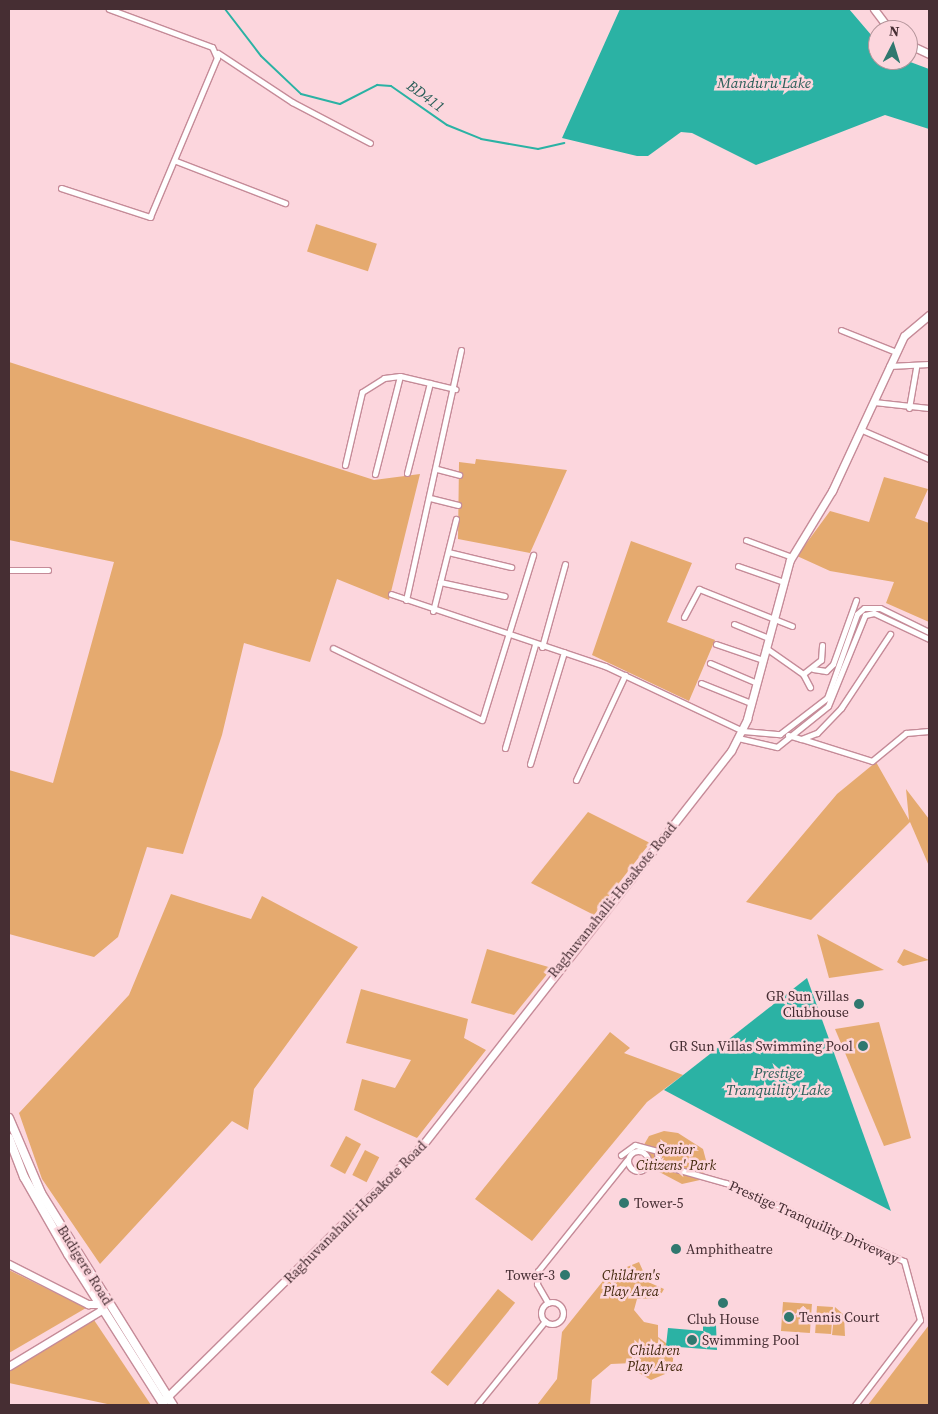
<!DOCTYPE html>
<style>
body{margin:0}
#map{position:relative;width:938px;height:1414px;overflow:hidden;background:#fcd6dd;font-family:"Source Serif 4",serif}
div>[style]{position:absolute}
.green>*{inset:0;background:#e5aa6f;transform-origin:0 0}
.water>*{inset:0;background:#2bb2a4}
.stream>*{height:2px;margin:-1px;padding:0 1px;transform-origin:1px;border-radius:1px;background:#2bb2a4}
.roads{filter:drop-shadow(1px 0 #c58b98) drop-shadow(-1px 0 #c58b98) drop-shadow(0 1px #c58b98) drop-shadow(0 -1px #c58b98)}
.street>*{height:5px;margin:-2.5px;padding:0 2.5px;transform-origin:2.5px;border-radius:2.5px;background:#fff}
.street>.ring{margin:-2.5px;padding:0;box-sizing:content-box;background:none;border:5px solid #fff;border-radius:50%}
.secondary>*{height:7px;margin:-3.5px;padding:0 3.5px;transform-origin:3.5px;border-radius:3.5px;background:#fff}
.primary>*{height:8px;margin:-4px;padding:0 4px;transform-origin:4px;border-radius:4px;background:#fff}
.dots>*{width:14px;height:14px;translate:-50% -50%;box-sizing:border-box;border:2px solid #fcd6dd;border-radius:50%}
span{translate:-50% -50%;white-space:nowrap;text-align:center;line-height:1.15;-webkit-text-stroke:5px #fcd6dd;paint-order:stroke}
.street-label{font-size:14px;color:#462e33}
.poi-label{font-size:14px;color:#462e33}
.right{translate:-100% -50%;text-align:right}
.left{translate:0 -50%;text-align:left}
.park-label{font-size:14px;color:#452a0e;font-style:italic}
.water-label{font-size:15px;color:#2a5e58;font-style:italic}
.frame{position:absolute;inset:0;border:10px solid #462e33;pointer-events:none}
.north{position:absolute;left:868px;top:20px;width:50px;height:50px;box-sizing:border-box;background:#fcd6dd;border:1px solid #b39399;border-radius:50%;rotate:5deg;font-size:14px;font-weight:700;line-height:20px;text-align:center;color:#462e33}
.north::after{content:'';display:block;margin:auto;width:18px;height:22px;background:#30786f;clip-path:polygon(50% 0,100% 100%,50% 72%,0 100%)}
</style>
<div id="map">
<div class="green">
<i style="left:316px;top:224px;width:64px;height:29px;rotate:18deg"></i>
<i style="clip-path:polygon(9px 362px,374px 480px,420px 474px,389px 600px,337px 579px,310px 662px,244px 643px,222px 735px,183px 854px,147px 847px,118px 937px,94px 957px,9px 934px,9px 770px,53px 783px,114px 562px,9px 540px)"></i>
<i style="clip-path:polygon(476px 459px,567px 470px,530px 553px,458px 539px,459px 462px,475px 464px)"></i>
<i style="clip-path:polygon(884px 477px,928px 489px,915px 518px,929px 523px,929px 622px,886px 603px,894px 582px,830px 571px,797px 556px,830px 511px,869px 522px)"></i>
<i style="clip-path:polygon(631px 541px,692px 563px,667px 622px,715px 640px,689px 701px,592px 655px)"></i>
<i style="clip-path:polygon(876px 762px,909px 820px,906px 789px,929px 819px,929px 866px,910px 822px,811px 920px,746px 902px,837px 794px)"></i>
<i style="clip-path:polygon(588px 812px,650px 843px,594px 915px,531px 883px)"></i>
<i style="clip-path:polygon(171px 894px,251px 919px,262px 896px,358px 947px,254px 1089px,248px 1130px,232px 1121px,100px 1264px,42px 1179px,19px 1113px,129px 995px)"></i>
<i style="clip-path:polygon(817px 934px,884px 970px,829px 978px)"></i>
<i style="clip-path:polygon(487px 949px,552px 968px,514px 1015px,471px 1003px)"></i>
<i style="clip-path:polygon(904px 949px,929px 960px,903px 966px,897px 962px)"></i>
<i style="clip-path:polygon(361px 989px,468px 1019px,464px 1038px,486px 1050px,417px 1138px,354px 1110px,362px 1079px,395px 1088px,411px 1060px,346px 1043px)"></i>
<i style="clip-path:polygon(879px 1022px,911px 1138px,884px 1146px,835px 1029px)"></i>
<i style="clip-path:polygon(610px 1032px,630px 1048px,624px 1053px,683px 1075px,647px 1102px,532px 1241px,475px 1199px)"></i>
<i style="clip-path:polygon(664px 1131px,678px 1133px,703px 1149px,707px 1164px,700px 1180px,682px 1184px,648px 1166px,641px 1150px,649px 1136px)"></i>
<i style="left:346px;top:1136px;width:17px;height:34px;rotate:28deg"></i>
<i style="left:365px;top:1150px;width:16px;height:28px;rotate:27deg"></i>
<i style="clip-path:polygon(639px 1262px,648px 1282px,664px 1289px,659px 1298px,637px 1299px,634px 1310px,644px 1322px,658px 1325px,658px 1337px,674px 1349px,672px 1371px,651px 1380px,639px 1373px,633px 1363px,611px 1364px,592px 1380px,590px 1405px,537px 1405px,557px 1379px,562px 1332px,607px 1276px,615px 1281px,622px 1269px)"></i>
<i style="clip-path:polygon(9px 1270px,86px 1308px,9px 1353px)"></i>
<i style="left:498px;top:1289px;width:22px;height:107px;rotate:39deg"></i>
<i style="left:783px;top:1302px;width:29px;height:29px;rotate:4deg"></i>
<i style="left:817px;top:1306px;width:16px;height:27px;rotate:4deg"></i>
<i style="clip-path:polygon(835px 1307px,844px 1315px,845px 1336px,832px 1335px)"></i>
<i style="clip-path:polygon(94px 1320px,151px 1405px,112px 1405px,9px 1383px,9px 1370px)"></i>
<i style="clip-path:polygon(929px 1325px,929px 1405px,868px 1405px)"></i>
</div>
<div class="water">
<i style="clip-path:polygon(620px 9px,849px 9px,878px 43px,878px 60px,905px 60px,929px 69px,929px 129px,885px 115px,756px 165px,692px 133px,681px 132px,648px 156px,637px 156px,562px 138px)"></i>
<i style="clip-path:polygon(807px 978px,891px 1211px,664px 1090px)"></i>
<i style="clip-path:polygon(703px 1324px,716px 1325px,717px 1350px,666px 1346px,668px 1328px,703px 1331px)"></i>
</div>
<div class="stream">
<i style="left:225px;top:9px;width:59px;rotate:52.5deg"></i>
<i style="left:261px;top:56px;width:55px;rotate:43.5deg"></i>
<i style="left:301px;top:94px;width:40px;rotate:14.4deg"></i>
<i style="left:340px;top:104px;width:42px;rotate:-27.2deg"></i>
<i style="left:377px;top:85px;width:14px;rotate:4deg"></i>
<i style="left:391px;top:86px;width:68px;rotate:34.9deg"></i>
<i style="left:447px;top:125px;width:37px;rotate:22deg"></i>
<i style="left:481px;top:139px;width:58px;rotate:10deg"></i>
<i style="left:538px;top:149px;width:27px;rotate:-13deg"></i>
</div>
<div class="roads">
<div class="street">
<i style="left:218px;top:53px;width:89px;rotate:33.5deg"></i>
<i style="left:292px;top:102px;width:88px;rotate:27.7deg"></i>
<i style="left:176px;top:161px;width:117px;rotate:21.1deg"></i>
<i style="left:61px;top:188px;width:94px;rotate:18deg"></i>
<i style="left:150px;top:217px;width:173px;rotate:-67.2deg"></i>
<i style="left:217px;top:58px;width:12px;rotate:-114deg"></i>
<i style="left:212px;top:47px;width:110px;rotate:-159.7deg"></i>
<i style="left:841px;top:330px;width:59px;rotate:21.8deg"></i>
<i style="left:889px;top:366px;width:40px;rotate:-2.9deg"></i>
<i style="left:874px;top:402px;width:55px;rotate:6.2deg"></i>
<i style="left:909px;top:408px;width:41px;rotate:-80.1deg"></i>
<i style="left:862px;top:430px;width:73px;rotate:23.4deg"></i>
<i style="left:345px;top:465px;width:75px;rotate:-76.9deg"></i>
<i style="left:362px;top:392px;width:26px;rotate:-32deg"></i>
<i style="left:384px;top:378px;width:16px;rotate:-7deg"></i>
<i style="left:400px;top:376px;width:57px;rotate:13.3deg"></i>
<i style="left:437px;top:469px;width:23px;rotate:15deg"></i>
<i style="left:407px;top:473px;width:93px;rotate:-75.7deg"></i>
<i style="left:375px;top:474px;width:101px;rotate:-75.7deg"></i>
<i style="left:430px;top:498px;width:29px;rotate:14deg"></i>
<i style="left:746px;top:540px;width:49px;rotate:20.3deg"></i>
<i style="left:448px;top:552px;width:65px;rotate:13.4deg"></i>
<i style="left:738px;top:566px;width:49px;rotate:19.2deg"></i>
<i style="left:9px;top:570px;width:39px"></i>
<i style="left:440px;top:582px;width:66px;rotate:12.3deg"></i>
<i style="left:391px;top:594px;width:226px;rotate:18.6deg"></i>
<i style="left:605px;top:666px;width:153px;rotate:25.2deg"></i>
<i style="left:743px;top:731px;width:37px;rotate:5deg"></i>
<i style="left:780px;top:734px;width:59px;rotate:-37.5deg"></i>
<i style="left:827px;top:698px;width:89px;rotate:-70.3deg"></i>
<i style="left:857px;top:614px;width:9px;rotate:-41deg"></i>
<i style="left:864px;top:608px;width:16px"></i>
<i style="left:880px;top:608px;width:55px;rotate:26.1deg"></i>
<i style="left:406px;top:600px;width:256px;rotate:-77.6deg"></i>
<i style="left:433px;top:611px;width:95px;rotate:-76deg"></i>
<i style="left:684px;top:617px;width:32px;rotate:-62deg"></i>
<i style="left:699px;top:589px;width:100px;rotate:21.7deg"></i>
<i style="left:734px;top:624px;width:37px;rotate:22deg"></i>
<i style="left:716px;top:644px;width:50px;rotate:18.8deg"></i>
<i style="left:542px;top:647px;width:86px;rotate:-74.5deg"></i>
<i style="left:333px;top:648px;width:165px;rotate:25.8deg"></i>
<i style="left:482px;top:720px;width:173px;rotate:-72.8deg"></i>
<i style="left:766px;top:648px;width:45px;rotate:35.1deg"></i>
<i style="left:803px;top:674px;width:15px;rotate:62deg"></i>
<i style="left:710px;top:663px;width:51px;rotate:23.1deg"></i>
<i style="left:813px;top:669px;width:13px;rotate:9deg"></i>
<i style="left:826px;top:671px;width:10px;rotate:-45deg"></i>
<i style="left:833px;top:664px;width:68px;rotate:-70.2deg"></i>
<i style="left:803px;top:674px;width:23px;rotate:-38deg"></i>
<i style="left:821px;top:660px;width:15px;rotate:-86deg"></i>
<i style="left:701px;top:683px;width:54px;rotate:21.8deg"></i>
<i style="left:788px;top:735px;width:14px;rotate:17deg"></i>
<i style="left:801px;top:739px;width:17px;rotate:-21deg"></i>
<i style="left:817px;top:733px;width:35px;rotate:-46deg"></i>
<i style="left:841px;top:708px;width:89px;rotate:-56.5deg"></i>
<i style="left:738px;top:738px;width:40px;rotate:13deg"></i>
<i style="left:777px;top:747px;width:65px;rotate:-38.8deg"></i>
<i style="left:828px;top:706px;width:98px;rotate:-67.9deg"></i>
<i style="left:865px;top:615px;width:9px;rotate:-13deg"></i>
<i style="left:874px;top:613px;width:61px;rotate:25.3deg"></i>
<i style="left:802px;top:739px;width:73px;rotate:17.4deg"></i>
<i style="left:872px;top:761px;width:44px;rotate:-39.5deg"></i>
<i style="left:906px;top:733px;width:23px;rotate:-5deg"></i>
<i style="left:505px;top:748px;width:107px;rotate:-73.8deg"></i>
<i style="left:530px;top:764px;width:117px;rotate:-73.1deg"></i>
<i style="left:576px;top:780px;width:116px;rotate:-65deg"></i>
<i class="ring" style="left:628px;top:1151px;width:15px;height:15px"></i>
<i style="left:621px;top:1155px;width:17px;rotate:-36deg"></i>
<i style="left:635px;top:1145px;width:23px;rotate:15deg"></i>
<i style="left:657px;top:1151px;width:10px;rotate:84deg"></i>
<i style="left:648px;top:1161px;width:81px;rotate:15.8deg"></i>
<i style="left:726px;top:1183px;width:194px;rotate:23.7deg"></i>
<i style="left:904px;top:1261px;width:61px;rotate:74.8deg"></i>
<i style="left:920px;top:1320px;width:107px;rotate:127.4deg"></i>
<i class="ring" style="left:541px;top:1302px;width:17px;height:17px"></i>
<i style="left:548px;top:1303px;width:22px;rotate:-120deg"></i>
<i style="left:537px;top:1284px;width:13px;rotate:-86deg"></i>
<i style="left:538px;top:1271px;width:142px;rotate:-51.3deg"></i>
<i style="left:477px;top:1405px;width:108px;rotate:-51deg"></i>
</div>
<div class="secondary">
<i style="left:874px;top:9px;width:26px;rotate:53deg"></i>
<i style="left:908px;top:44px;width:23px;rotate:25deg"></i>
<i style="left:9px;top:1264px;width:89px;rotate:26.9deg"></i>
<i style="left:88px;top:1304px;width:15px"></i>
<i style="left:9px;top:1366px;width:110px;rotate:-31.2deg"></i>
<i style="left:164px;top:1400px;width:361px;rotate:-44.6deg"></i>
<i style="left:421px;top:1147px;width:503px;rotate:-51.95deg"></i>
<i style="left:731px;top:751px;width:36px;rotate:-63deg"></i>
<i style="left:747px;top:719px;width:165px;rotate:-74.9deg"></i>
<i style="left:790px;top:560px;width:81px;rotate:-58.7deg"></i>
<i style="left:832px;top:491px;width:171px;rotate:-65.1deg"></i>
<i style="left:904px;top:336px;width:33px;rotate:-40deg"></i>
</div>
<div class="primary">
<i style="left:9px;top:1118px;width:82px;rotate:66.9deg"></i>
<i style="left:41px;top:1193px;width:250px;rotate:58.1deg"></i>
<i style="left:9px;top:1138px;width:42px;rotate:69deg"></i>
<i style="left:24px;top:1177px;width:89px;rotate:60.3deg"></i>
<i style="left:68px;top:1254px;width:179px;rotate:57.6deg"></i>
</div>
</div>
<div class="dots">
<i style="left:859px;top:1004px;background:#30786f"></i>
<i style="left:863px;top:1046px;background:#30786f"></i>
<i style="left:624px;top:1203px;background:#30786f"></i>
<i style="left:676px;top:1249px;background:#30786f"></i>
<i style="left:565px;top:1275px;background:#30786f"></i>
<i style="left:723px;top:1303px;background:#30786f"></i>
<i style="left:789px;top:1317px;background:#30786f"></i>
<i style="left:692px;top:1340px;background:#30786f"></i>
</div>
<div class="street-label">
<span style="left:612px;top:900px;rotate:-51deg">Raghuvanahalli-Hosakote Road</span>
<span style="left:355px;top:1212px;rotate:-45deg">Raghuvanahalli-Hosakote Road</span>
<span style="left:814px;top:1222px;rotate:24deg">Prestige Tranquility Driveway</span>
<span style="left:85px;top:1265px;rotate:58deg">Budigere Road</span>
</div>
<div class="poi-label">
<span class="right" style="left:849px;top:1004px">GR Sun Villas<br>Clubhouse</span>
<span class="right" style="left:853px;top:1046px">GR Sun Villas Swimming Pool</span>
<span class="left" style="left:634px;top:1203px">Tower-5</span>
<span class="left" style="left:686px;top:1249px">Amphitheatre</span>
<span class="right" style="left:555px;top:1275px">Tower-3</span>
<span class="left" style="left:799px;top:1317px">Tennis Court</span>
<span style="left:723px;top:1319px">Club House</span>
<span class="left" style="left:702px;top:1340px">Swimming Pool</span>
</div>
<div class="park-label">
<span style="left:676px;top:1157px">Senior<br>Citizens' Park</span>
<span style="left:631px;top:1283px">Children's<br>Play Area</span>
<span style="left:655px;top:1358px">Children<br>Play Area</span>
</div>
<div class="water-label">
<span style="left:764px;top:83px">Manduru Lake</span>
<span style="left:426px;top:96px;rotate:36deg">BD411</span>
<span style="left:778px;top:1081px">Prestige<br>Tranquility Lake</span>
</div>
<div class="frame"></div>
<div class="north">N</div>
</div>
